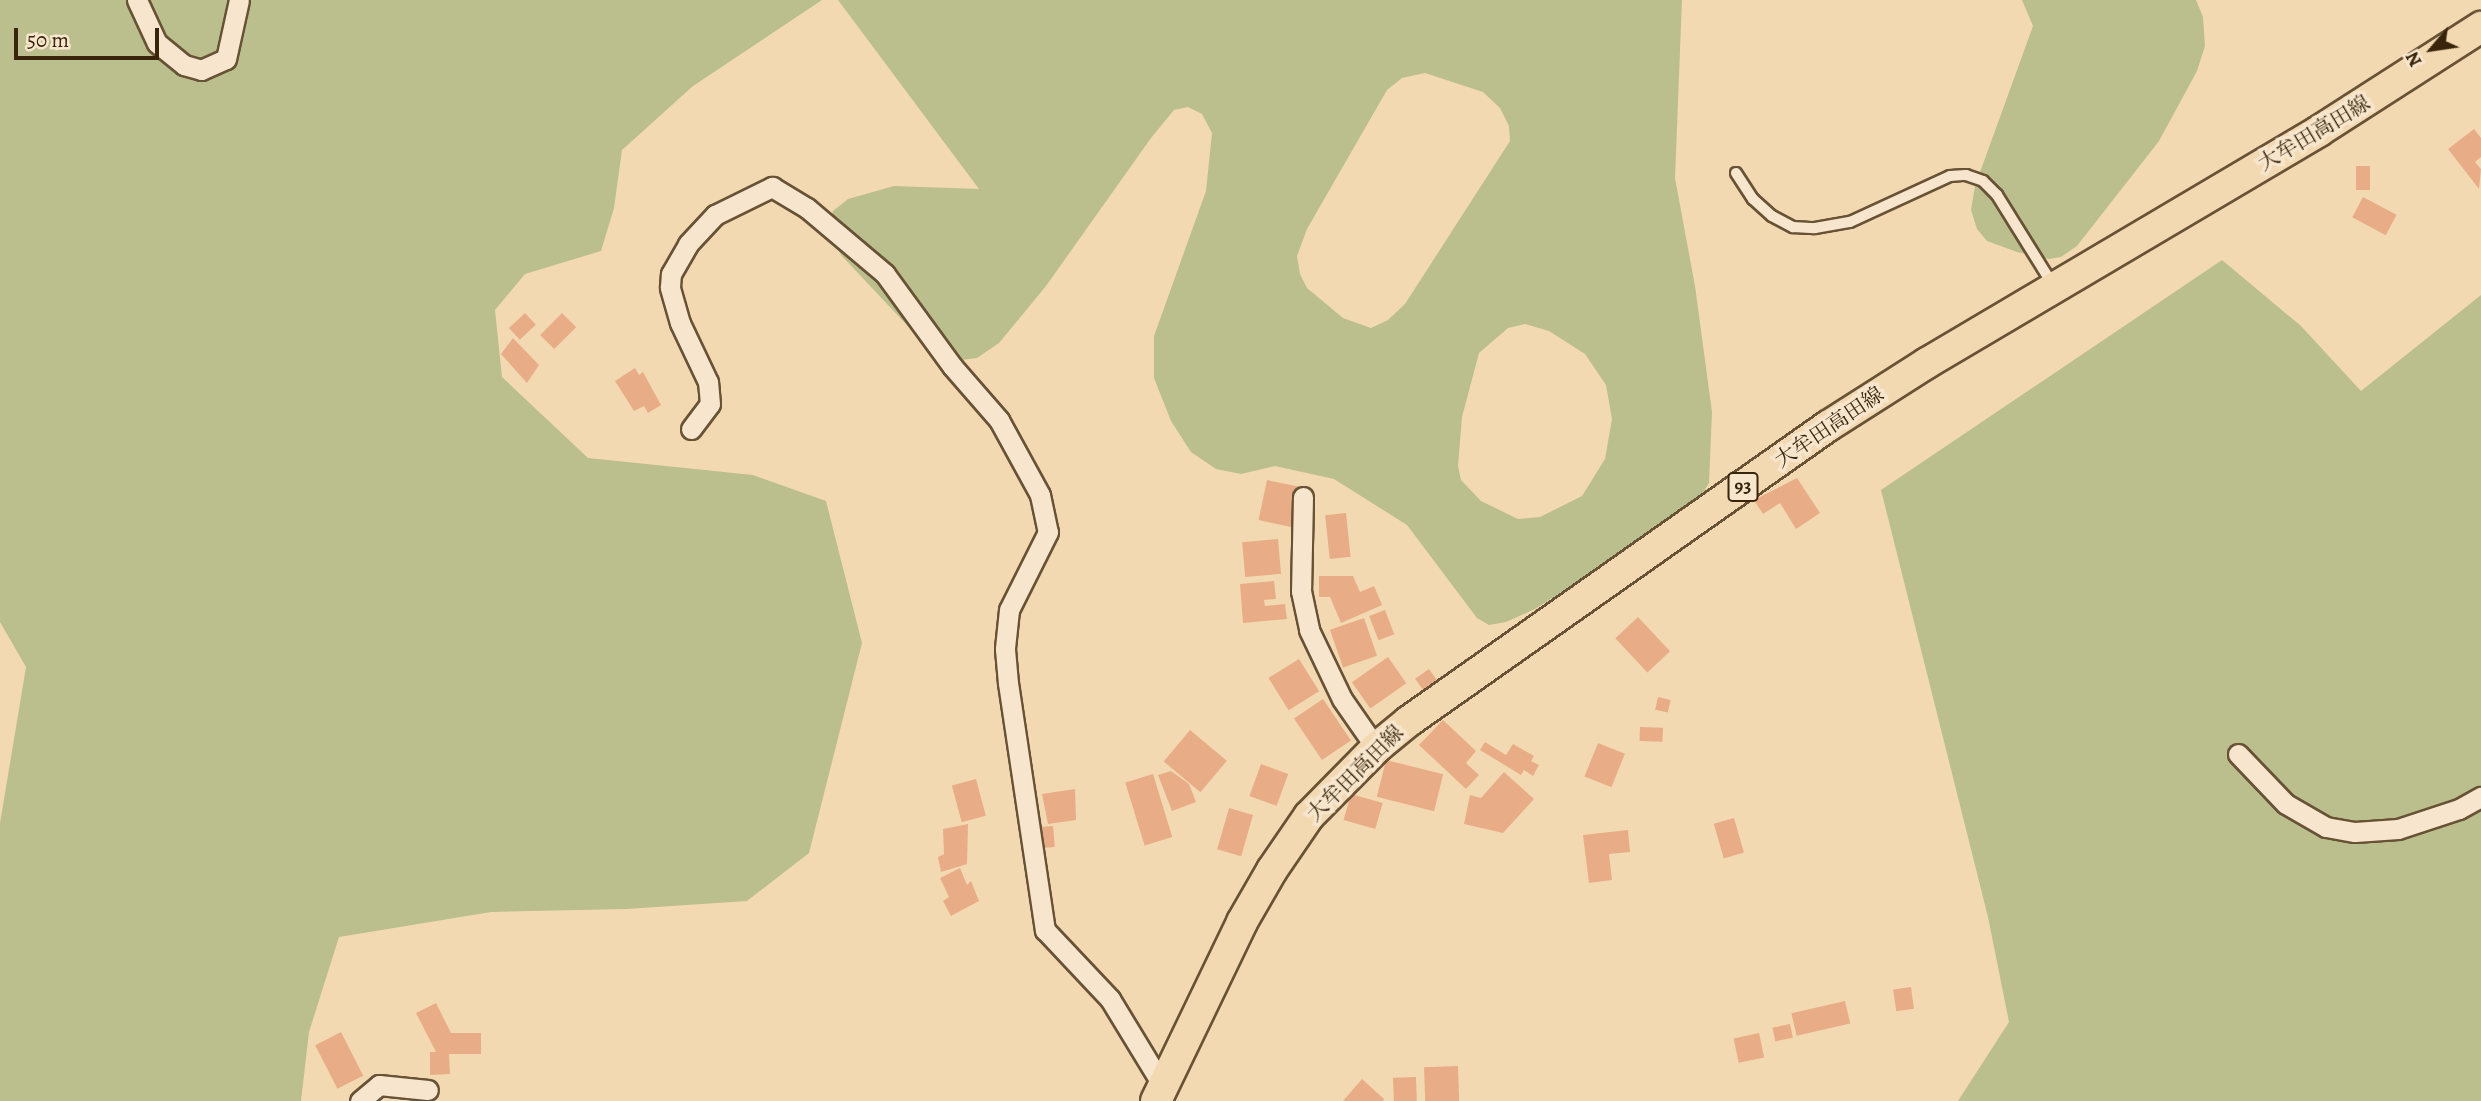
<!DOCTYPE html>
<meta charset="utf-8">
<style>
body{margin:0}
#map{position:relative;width:2481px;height:1101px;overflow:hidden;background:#f3d9b2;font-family:Alegreya,"Noto Serif JP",serif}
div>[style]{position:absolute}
.green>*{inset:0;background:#babf8d}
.building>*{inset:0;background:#e8ad86;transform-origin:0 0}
.roads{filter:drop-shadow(2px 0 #685235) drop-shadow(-2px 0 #685235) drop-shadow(0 2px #685235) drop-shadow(0 -2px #685235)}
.lane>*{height:10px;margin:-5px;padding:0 5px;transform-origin:5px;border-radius:5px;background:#f7e6cd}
.street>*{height:19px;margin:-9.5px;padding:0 9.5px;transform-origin:9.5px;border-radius:9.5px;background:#f7e6cd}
.primary>*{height:30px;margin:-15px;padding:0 15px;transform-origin:15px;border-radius:15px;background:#f3d9b2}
span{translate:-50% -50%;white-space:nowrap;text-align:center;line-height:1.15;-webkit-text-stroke:7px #f7e6cd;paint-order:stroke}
.shield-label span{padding:2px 5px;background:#f7e6cd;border:2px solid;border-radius:5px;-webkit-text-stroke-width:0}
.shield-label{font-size:19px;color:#39250b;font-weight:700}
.street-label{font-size:21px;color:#39250b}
.north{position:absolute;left:2397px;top:14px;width:70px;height:70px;-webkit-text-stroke:5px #f7e6cd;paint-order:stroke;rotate:241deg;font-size:19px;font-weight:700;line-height:28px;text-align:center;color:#39250b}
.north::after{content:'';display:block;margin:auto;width:24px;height:32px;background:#39250b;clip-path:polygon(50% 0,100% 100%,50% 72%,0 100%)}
.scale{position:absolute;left:14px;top:28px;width:145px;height:32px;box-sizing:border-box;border:4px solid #39250b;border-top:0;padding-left:9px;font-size:21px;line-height:24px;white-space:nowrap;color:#39250b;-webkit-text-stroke:5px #f7e6cd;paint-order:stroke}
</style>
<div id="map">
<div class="green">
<i style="clip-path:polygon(0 0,822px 0,693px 86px,622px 150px,614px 208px,601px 251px,525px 274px,495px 310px,502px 377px,588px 458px,753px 475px,826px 501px,862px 643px,809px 853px,747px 901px,626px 909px,491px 912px,339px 937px,309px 1032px,301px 1101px,0 1101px,0 823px,26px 667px,0 622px)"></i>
<i style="clip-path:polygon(evenodd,838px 0,1682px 0,1675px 178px,1695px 286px,1712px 412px,1709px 483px,1699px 499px,1670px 522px,1535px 609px,1506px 622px,1489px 625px,1477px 618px,1407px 525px,1334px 479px,1275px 466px,1241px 474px,1216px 469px,1191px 452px,1171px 421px,1154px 378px,1154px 336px,1206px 191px,1212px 133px,1202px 114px,1188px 107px,1174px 110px,1151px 138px,1046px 286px,999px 343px,977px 358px,962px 360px,935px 355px,841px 255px,828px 228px,833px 211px,848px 199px,894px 186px,979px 189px,838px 0,1425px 73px,1483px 92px,1500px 108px,1509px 126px,1510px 141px,1405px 304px,1388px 320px,1371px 328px,1343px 318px,1307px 288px,1300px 274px,1297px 256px,1307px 229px,1387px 90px,1402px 78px,1425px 73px,838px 0,1525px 324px,1549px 331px,1585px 354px,1606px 385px,1612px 419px,1605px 459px,1582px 496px,1540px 517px,1518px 519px,1481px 501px,1461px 480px,1458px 466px,1462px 417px,1479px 353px,1508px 328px,1525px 324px)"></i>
<i style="clip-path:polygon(2022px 0,2196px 0,2203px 17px,2205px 46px,2197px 71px,2159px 141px,2077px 246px,2061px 257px,2049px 259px,2017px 252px,1987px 241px,1977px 229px,1971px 210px,1975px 186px,2033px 26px)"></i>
<i style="clip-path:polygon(2222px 260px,2301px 326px,2361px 391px,2481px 295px,2481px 1101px,1958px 1101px,2009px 1022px,1988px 917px,1881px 490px)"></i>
</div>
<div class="building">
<i style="clip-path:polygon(2474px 129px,2481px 138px,2481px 157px,2475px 162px,2481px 169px,2479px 189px,2448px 149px)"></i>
<i style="left:2356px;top:166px;width:14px;height:24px"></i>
<i style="left:2363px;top:197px;width:38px;height:23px;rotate:28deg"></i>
<i style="left:525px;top:313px;width:16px;height:22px;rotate:47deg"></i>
<i style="left:562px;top:313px;width:20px;height:31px;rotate:45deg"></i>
<i style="clip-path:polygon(513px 338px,539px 365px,527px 383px,501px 354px)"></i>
<i style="clip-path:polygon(635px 368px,639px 375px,643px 372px,661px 405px,648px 413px,644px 406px,634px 411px,615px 381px)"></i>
<i style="clip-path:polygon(1797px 478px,1820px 513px,1796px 529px,1780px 503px,1763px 514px,1754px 500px)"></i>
<i style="left:1267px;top:480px;width:33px;height:41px;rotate:12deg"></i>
<i style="left:1346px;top:513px;width:44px;height:21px;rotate:84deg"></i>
<i style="left:1278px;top:539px;width:35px;height:36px;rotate:85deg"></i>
<i style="clip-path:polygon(1319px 576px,1353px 576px,1360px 592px,1374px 586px,1382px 605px,1341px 623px,1330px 597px,1319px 597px)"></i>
<i style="clip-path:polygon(1274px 581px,1276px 599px,1264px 600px,1265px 606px,1285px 604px,1287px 619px,1243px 623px,1240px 584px)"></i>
<i style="left:1385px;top:610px;width:26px;height:17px;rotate:69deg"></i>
<i style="left:1638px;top:617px;width:47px;height:31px;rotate:47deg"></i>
<i style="left:1364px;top:618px;width:40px;height:36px;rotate:71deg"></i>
<i style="left:1388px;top:657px;width:32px;height:44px;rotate:55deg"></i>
<i style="left:1299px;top:659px;width:38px;height:36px;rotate:58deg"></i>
<i style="left:1429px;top:669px;width:16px;height:17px;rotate:55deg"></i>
<i style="left:1658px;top:697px;width:13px;height:13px;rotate:13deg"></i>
<i style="left:1323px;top:699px;width:50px;height:35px;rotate:56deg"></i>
<i style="clip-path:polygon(1443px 720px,1476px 751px,1466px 763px,1479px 775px,1466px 789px,1419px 745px)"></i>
<i style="left:1640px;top:727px;width:23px;height:14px;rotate:2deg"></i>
<i style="left:1190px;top:730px;width:48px;height:41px;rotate:40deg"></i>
<i style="clip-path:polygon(1485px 742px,1506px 755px,1513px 744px,1534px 756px,1531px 761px,1539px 765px,1533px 776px,1524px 770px,1521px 775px,1480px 750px)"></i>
<i style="left:1598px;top:743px;width:29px;height:36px;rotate:22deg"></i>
<i style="left:1386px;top:760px;width:59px;height:38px;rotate:14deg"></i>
<i style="left:1261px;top:764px;width:29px;height:34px;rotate:20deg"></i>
<i style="clip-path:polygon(1171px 771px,1189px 784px,1196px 802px,1172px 811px,1158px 775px)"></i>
<i style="clip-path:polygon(1504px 772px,1534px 799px,1503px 833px,1464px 824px,1470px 795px,1481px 798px)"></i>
<i style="left:1153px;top:774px;width:66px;height:29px;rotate:73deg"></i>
<i style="left:976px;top:779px;width:38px;height:25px;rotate:75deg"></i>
<i style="clip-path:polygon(1075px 789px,1076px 820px,1048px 824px,1042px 794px)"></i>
<i style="left:1351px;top:794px;width:33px;height:27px;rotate:16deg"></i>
<i style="left:1229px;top:808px;width:25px;height:43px;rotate:16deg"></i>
<i style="left:1734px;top:818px;width:36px;height:21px;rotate:74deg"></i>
<i style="clip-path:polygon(968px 824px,967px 864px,941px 872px,938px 857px,944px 854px,943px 829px)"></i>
<i style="left:1053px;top:826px;width:21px;height:21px;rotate:85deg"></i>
<i style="clip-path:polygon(1628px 830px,1630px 852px,1609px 854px,1612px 880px,1589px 883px,1583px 835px)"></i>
<i style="clip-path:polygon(960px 868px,967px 885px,971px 881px,979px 901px,951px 916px,943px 901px,949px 897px,940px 878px)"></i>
<i style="left:1911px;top:987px;width:22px;height:18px;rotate:82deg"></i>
<i style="left:1845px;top:1001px;width:23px;height:55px;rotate:77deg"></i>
<i style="clip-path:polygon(436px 1003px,451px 1033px,481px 1033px,481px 1054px,449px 1054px,450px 1074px,430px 1075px,430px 1052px,436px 1052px,416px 1013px)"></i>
<i style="left:1790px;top:1024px;width:14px;height:18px;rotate:78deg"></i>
<i style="left:341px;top:1032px;width:49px;height:29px;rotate:63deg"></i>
<i style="left:1759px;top:1033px;width:25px;height:26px;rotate:78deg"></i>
<i style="left:1458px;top:1066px;width:35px;height:34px;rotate:88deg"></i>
<i style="left:1416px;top:1077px;width:24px;height:23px;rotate:88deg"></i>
<i style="clip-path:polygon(1362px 1079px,1384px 1099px,1383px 1101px,1343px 1101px)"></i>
</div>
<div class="roads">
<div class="lane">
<i style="left:1736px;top:173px;width:31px;rotate:57deg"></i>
<i style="left:1753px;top:199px;width:25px;rotate:42deg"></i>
<i style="left:1772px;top:216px;width:24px;rotate:28deg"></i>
<i style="left:1793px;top:227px;width:22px;rotate:3deg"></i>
<i style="left:1815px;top:228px;width:36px;rotate:-10deg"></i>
<i style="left:1850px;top:222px;width:110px;rotate:-24.7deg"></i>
<i style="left:1950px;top:176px;width:16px;rotate:-4deg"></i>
<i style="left:1966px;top:175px;width:18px;rotate:19deg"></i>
<i style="left:1983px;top:181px;width:20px;rotate:45deg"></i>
<i style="left:1997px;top:195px;width:106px;rotate:58.1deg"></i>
</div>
<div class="street">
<i style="left:137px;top:0;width:47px;rotate:65.1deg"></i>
<i style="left:157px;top:43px;width:35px;rotate:39deg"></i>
<i style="left:184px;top:65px;width:18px;rotate:16deg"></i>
<i style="left:201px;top:70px;width:27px;rotate:-24deg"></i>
<i style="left:226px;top:59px;width:60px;rotate:-77.6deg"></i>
<i style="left:691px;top:429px;width:31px;rotate:-53deg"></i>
<i style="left:710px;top:404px;width:22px;rotate:-95deg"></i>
<i style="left:708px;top:382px;width:65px;rotate:-115.4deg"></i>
<i style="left:680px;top:323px;width:37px;rotate:-106deg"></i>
<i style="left:670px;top:287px;width:13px;rotate:-86deg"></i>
<i style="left:671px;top:274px;width:34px;rotate:-60deg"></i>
<i style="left:688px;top:244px;width:40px;rotate:-47deg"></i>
<i style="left:715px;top:215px;width:64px;rotate:-26.2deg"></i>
<i style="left:772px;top:187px;width:41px;rotate:31deg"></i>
<i style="left:807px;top:208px;width:102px;rotate:40.2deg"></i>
<i style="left:885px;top:274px;width:114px;rotate:53.9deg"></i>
<i style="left:952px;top:366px;width:72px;rotate:49deg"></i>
<i style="left:999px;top:420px;width:85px;rotate:61.3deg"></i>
<i style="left:1040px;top:495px;width:38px;rotate:78deg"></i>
<i style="left:1048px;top:532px;width:87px;rotate:116.6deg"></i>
<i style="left:1009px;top:610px;width:39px;rotate:96deg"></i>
<i style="left:1005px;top:649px;width:34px;rotate:85deg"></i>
<i style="left:1008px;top:683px;width:250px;rotate:81.5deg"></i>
<i style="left:1045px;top:930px;width:95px;rotate:46.7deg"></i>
<i style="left:1110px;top:999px;width:102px;rotate:58.7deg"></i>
<i style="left:1303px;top:497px;width:94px;rotate:91.2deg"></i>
<i style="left:1301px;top:591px;width:40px;rotate:78deg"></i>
<i style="left:1309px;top:630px;width:76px;rotate:64.4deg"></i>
<i style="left:1342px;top:699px;width:60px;rotate:55.2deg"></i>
<i style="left:2238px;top:754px;width:69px;rotate:46.2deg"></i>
<i style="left:2286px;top:804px;width:46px;rotate:29.9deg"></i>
<i style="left:2326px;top:827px;width:29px;rotate:10deg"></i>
<i style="left:2355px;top:832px;width:43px;rotate:-4deg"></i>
<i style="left:2398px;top:829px;width:64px;rotate:-18.2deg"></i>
<i style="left:2459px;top:809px;width:25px;rotate:-29deg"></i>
<i style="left:360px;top:1101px;width:25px;rotate:-40deg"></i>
<i style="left:379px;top:1085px;width:49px;rotate:5.8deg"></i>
</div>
<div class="primary">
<i style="left:1156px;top:1101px;width:199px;rotate:-64.3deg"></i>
<i style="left:1242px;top:922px;width:60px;rotate:-60deg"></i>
<i style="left:1272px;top:870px;width:65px;rotate:-55.6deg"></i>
<i style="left:1309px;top:816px;width:95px;rotate:-45.4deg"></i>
<i style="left:1376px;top:748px;width:43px;rotate:-39.3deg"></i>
<i style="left:1409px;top:721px;width:512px;rotate:-35.15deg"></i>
<i style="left:1828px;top:426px;width:117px;rotate:-32.5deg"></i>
<i style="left:1927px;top:363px;width:456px;rotate:-30.6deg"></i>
<i style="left:2319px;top:131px;width:193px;rotate:-32.7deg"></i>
</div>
</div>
<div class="shield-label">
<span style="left:1743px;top:487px">93</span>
</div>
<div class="street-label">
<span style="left:2314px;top:133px;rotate:-31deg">大牟田高田線</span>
<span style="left:1829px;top:427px;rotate:-34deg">大牟田高田線</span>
<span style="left:1355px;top:773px;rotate:-45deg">大牟田高田線</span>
</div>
<div class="north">N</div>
<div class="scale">50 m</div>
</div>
